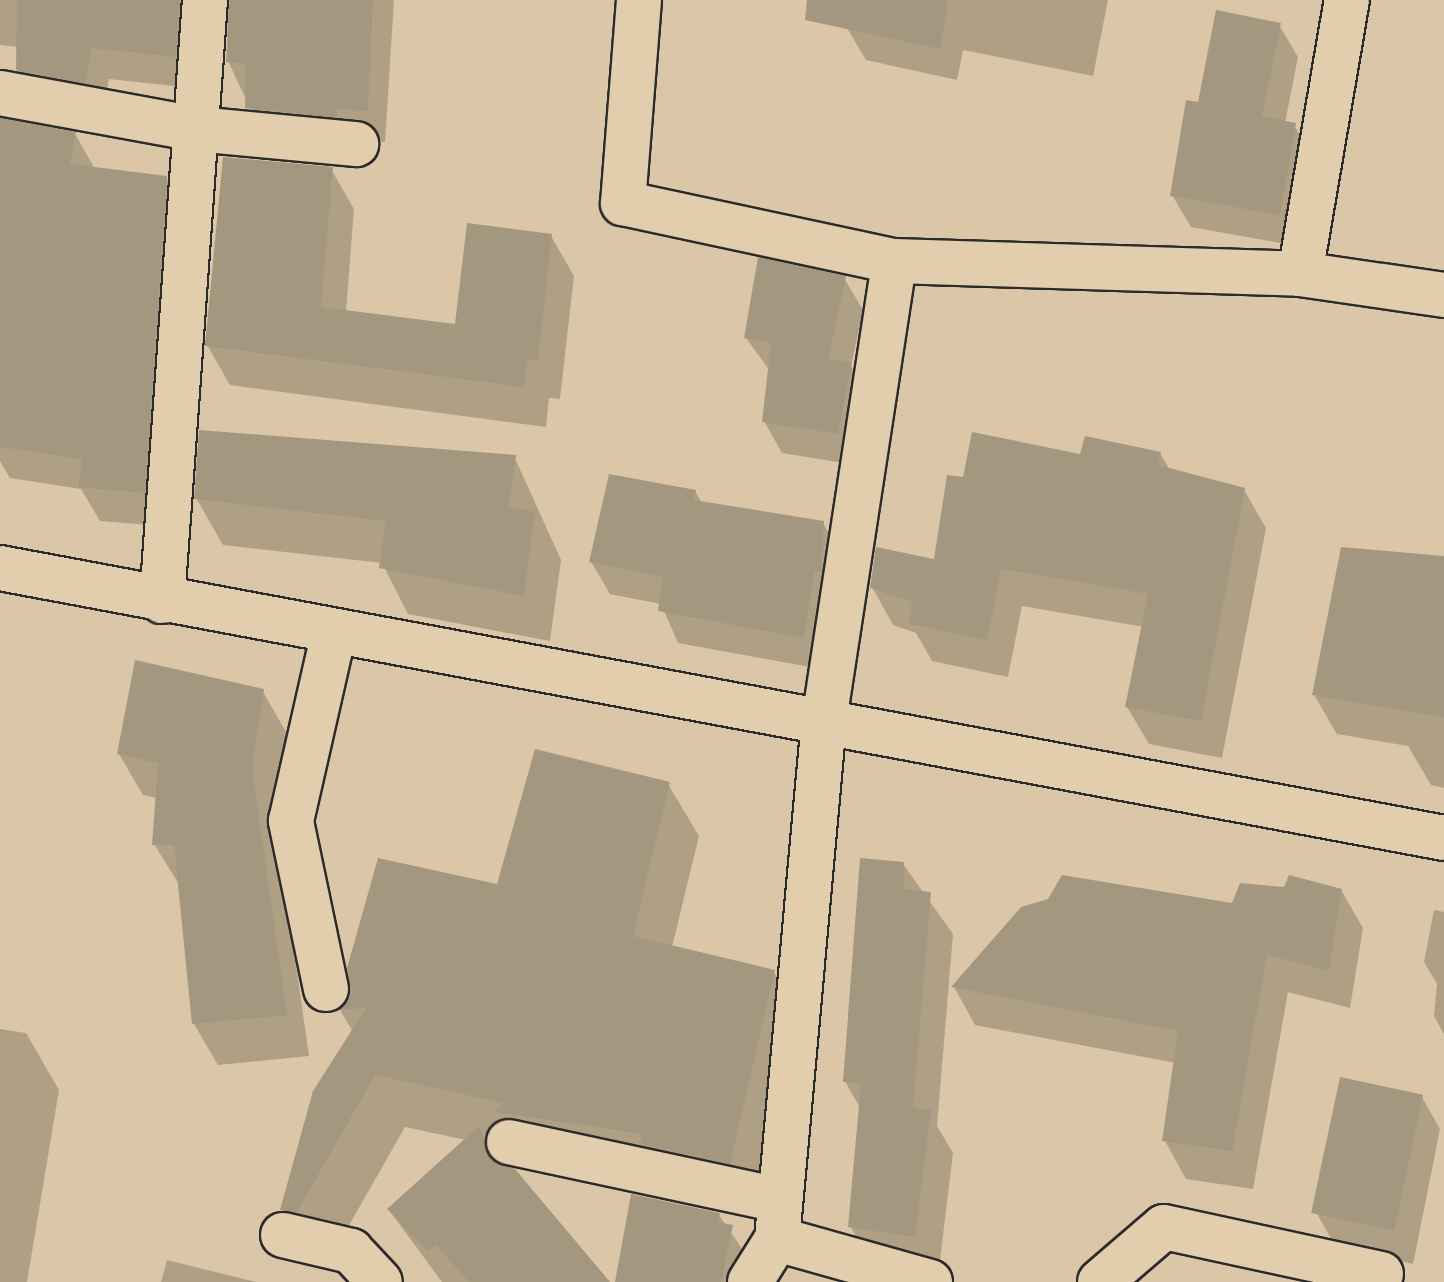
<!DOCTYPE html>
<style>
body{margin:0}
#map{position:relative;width:1444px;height:1282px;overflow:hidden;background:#dbc7a7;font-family:"Balsamiq Sans",sans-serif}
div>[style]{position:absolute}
.shadow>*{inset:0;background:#0003}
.building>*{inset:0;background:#a49780;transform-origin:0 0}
.roads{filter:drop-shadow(2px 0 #2b2b2b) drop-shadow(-2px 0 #2b2b2b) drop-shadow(0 2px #2b2b2b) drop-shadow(0 -2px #2b2b2b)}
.minor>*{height:44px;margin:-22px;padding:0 22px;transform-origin:22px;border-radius:22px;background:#e2cdac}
span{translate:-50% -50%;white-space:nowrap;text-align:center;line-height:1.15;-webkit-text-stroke:8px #e2cdac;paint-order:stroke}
</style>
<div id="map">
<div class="shadow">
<i style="clip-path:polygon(0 0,394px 0,385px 142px,265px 140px,228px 61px,227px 6px,201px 18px,193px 88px,109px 79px,103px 114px,36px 102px,18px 70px,18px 47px,0 45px)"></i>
<i style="clip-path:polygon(852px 0,1108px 0,1093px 76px,963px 50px,957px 80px,866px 60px,847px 28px)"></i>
<i style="clip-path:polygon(1279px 25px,1298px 57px,1285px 123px,1294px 125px,1313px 157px,1297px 246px,1191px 227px,1172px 195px,1200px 105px)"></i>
<i style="clip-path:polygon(0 120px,75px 134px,95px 169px,166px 178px,186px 212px,163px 526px,100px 521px,81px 489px,10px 478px,0 461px)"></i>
<i style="clip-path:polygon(331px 169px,354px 209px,346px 312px,456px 326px,551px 236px,574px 276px,560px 399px,549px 398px,546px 427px,230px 385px,207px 345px)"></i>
<i style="clip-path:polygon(844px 278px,863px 310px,851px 366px,869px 397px,856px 465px,782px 453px,764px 421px,770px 371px,746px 338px)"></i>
<i style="clip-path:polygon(1160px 453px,1170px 470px,1244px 490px,1266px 528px,1222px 758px,1149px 744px,1127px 707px,1144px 627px,1022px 606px,1008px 677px,932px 661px,916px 633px,893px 625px,872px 587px,936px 561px,964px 480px,1082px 456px)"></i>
<i style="clip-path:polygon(514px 456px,561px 560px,550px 641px,408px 614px,382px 563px,223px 545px,196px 498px)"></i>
<i style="clip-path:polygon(695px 491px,702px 503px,823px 523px,841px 555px,821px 669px,678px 643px,661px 604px,610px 594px,591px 562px)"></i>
<i style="clip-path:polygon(1444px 558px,1444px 788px,1431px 785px,1408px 746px,1337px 734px,1314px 695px)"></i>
<i style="clip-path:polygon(262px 690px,286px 732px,274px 811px,309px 1056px,218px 1065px,194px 1024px,180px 886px,154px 844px,157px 798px,143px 795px,119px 754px)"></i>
<i style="clip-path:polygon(668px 784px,699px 836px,672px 947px,774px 972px,804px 1025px,759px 1215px,487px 1145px,608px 1282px,442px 1282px,389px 1210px,466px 1140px,405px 1127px,327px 1264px,312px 1262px,282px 1210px,353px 1032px,340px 1010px,499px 886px)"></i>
<i style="clip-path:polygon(903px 864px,953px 934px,937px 1126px,953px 1153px,938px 1277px,874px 1267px,850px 1226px,860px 1108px,845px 1081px)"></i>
<i style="clip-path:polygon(1341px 890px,1363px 928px,1350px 1008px,1288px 992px,1253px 1189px,1186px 1179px,1165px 1141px,1176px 1063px,975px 1025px,954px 987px,1234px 905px)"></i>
<i style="clip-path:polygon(1434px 910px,1444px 912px,1444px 1034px,1434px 1016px,1437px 984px,1424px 962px)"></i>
<i style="clip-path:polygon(0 1029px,26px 1033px,59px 1090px,27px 1282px,0 1282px)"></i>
<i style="clip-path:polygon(1422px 1097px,1440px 1129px,1413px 1264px,1334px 1244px,1316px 1212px)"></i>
<i style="clip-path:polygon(719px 1215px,756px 1269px,753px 1282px,617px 1282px)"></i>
<i style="clip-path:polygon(167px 1260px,256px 1282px,257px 1282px,161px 1282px)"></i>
</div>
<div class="building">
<i style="clip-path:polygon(17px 0,180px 0,176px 57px,92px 48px,85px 83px,16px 70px)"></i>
<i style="clip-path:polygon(230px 0,373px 0,368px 111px,337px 109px,337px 117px,245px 108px,246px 64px,226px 62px)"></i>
<i style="clip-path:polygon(807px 0,948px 0,940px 49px,805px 20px)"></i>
<i style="clip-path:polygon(1216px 10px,1281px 23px,1262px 116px,1296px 123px,1280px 215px,1170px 196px,1186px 100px,1198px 102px)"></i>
<i style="clip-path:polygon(0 118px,76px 132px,70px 164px,167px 176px,145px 493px,78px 487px,82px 459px,0 447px)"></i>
<i style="clip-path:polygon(223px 157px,333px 167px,321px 307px,455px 324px,467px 223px,552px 234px,538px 360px,527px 359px,524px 387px,205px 346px)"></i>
<i style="clip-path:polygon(758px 257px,846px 276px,828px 359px,852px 363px,838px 434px,762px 422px,771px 343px,744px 338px)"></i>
<i style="clip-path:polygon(199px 430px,516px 455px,509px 507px,535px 512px,524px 596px,379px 568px,386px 521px,194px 499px)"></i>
<i style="clip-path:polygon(972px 432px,1080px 454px,1085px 436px,1161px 452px,1158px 465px,1245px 488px,1201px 721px,1125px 707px,1148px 594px,1001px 569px,987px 640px,909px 624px,912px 602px,870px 588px,876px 547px,934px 559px,947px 475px,963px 477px)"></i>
<i style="clip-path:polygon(609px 474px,696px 490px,694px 500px,824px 521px,821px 572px,815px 570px,803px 638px,658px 611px,663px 577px,589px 562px)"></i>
<i style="clip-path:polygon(1341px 547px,1444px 556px,1444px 717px,1312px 695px)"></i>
<i style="clip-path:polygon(135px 660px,264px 689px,252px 768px,287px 1015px,192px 1024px,174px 845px,152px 845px,158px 763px,117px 754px)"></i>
<i style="clip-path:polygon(535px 749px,670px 782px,633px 936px,775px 970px,730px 1164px,640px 1144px,642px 1134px,494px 1112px,504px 1103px,375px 1075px,297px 1212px,280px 1210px,313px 1091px,366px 1008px,338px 1010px,350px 996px,347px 968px,378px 858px,497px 884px)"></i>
<i style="clip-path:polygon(860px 858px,904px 862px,904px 889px,931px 892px,913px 1108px,931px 1110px,915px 1237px,848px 1227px,861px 1083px,843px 1082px)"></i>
<i style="clip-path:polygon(1062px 875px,1232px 903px,1240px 883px,1284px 887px,1289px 875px,1342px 889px,1329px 971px,1267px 955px,1232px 1151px,1162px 1141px,1178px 1031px,951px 987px,1021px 907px,1048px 899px)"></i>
<i style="left:1340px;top:1077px;width:85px;height:139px;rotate:12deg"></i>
<i style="clip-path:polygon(479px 1126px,492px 1160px,515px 1169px,610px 1282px,469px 1282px,436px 1245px,427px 1251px,387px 1209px)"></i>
<i style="clip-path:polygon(631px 1194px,720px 1213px,718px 1222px,733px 1225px,721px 1282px,615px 1282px)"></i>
</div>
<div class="roads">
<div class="minor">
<i style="left:639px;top:0;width:204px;rotate:94.5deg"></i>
<i style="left:623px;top:203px;width:277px;rotate:12.1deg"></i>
<i style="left:894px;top:261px;width:406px;rotate:1.8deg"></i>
<i style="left:1300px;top:274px;width:146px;rotate:8.3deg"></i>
<i style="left:0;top:93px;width:199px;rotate:10.4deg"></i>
<i style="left:196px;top:129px;width:161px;rotate:5.4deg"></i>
<i style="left:1300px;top:274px;width:278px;rotate:-80.3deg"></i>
<i style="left:0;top:568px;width:1469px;rotate:10.59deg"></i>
<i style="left:162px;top:601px;width:603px;rotate:-85.91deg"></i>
<i style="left:326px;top:989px;width:172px;rotate:-101.8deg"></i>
<i style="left:291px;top:821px;width:194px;rotate:-77.2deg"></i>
<i style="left:509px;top:1142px;width:277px;rotate:12.1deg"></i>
<i style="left:283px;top:1235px;width:70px;rotate:13.2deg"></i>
<i style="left:351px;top:1251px;width:42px;rotate:46.9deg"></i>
<i style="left:777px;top:1239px;width:159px;rotate:15.7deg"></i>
<i style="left:750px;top:1282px;width:51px;rotate:-57.9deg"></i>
<i style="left:777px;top:1239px;width:520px;rotate:-84.82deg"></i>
<i style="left:824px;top:721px;width:465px;rotate:-81.3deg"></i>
<i style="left:1100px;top:1282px;width:84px;rotate:-40.7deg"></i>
<i style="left:1164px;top:1227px;width:222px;rotate:12.2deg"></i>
</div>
</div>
</div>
